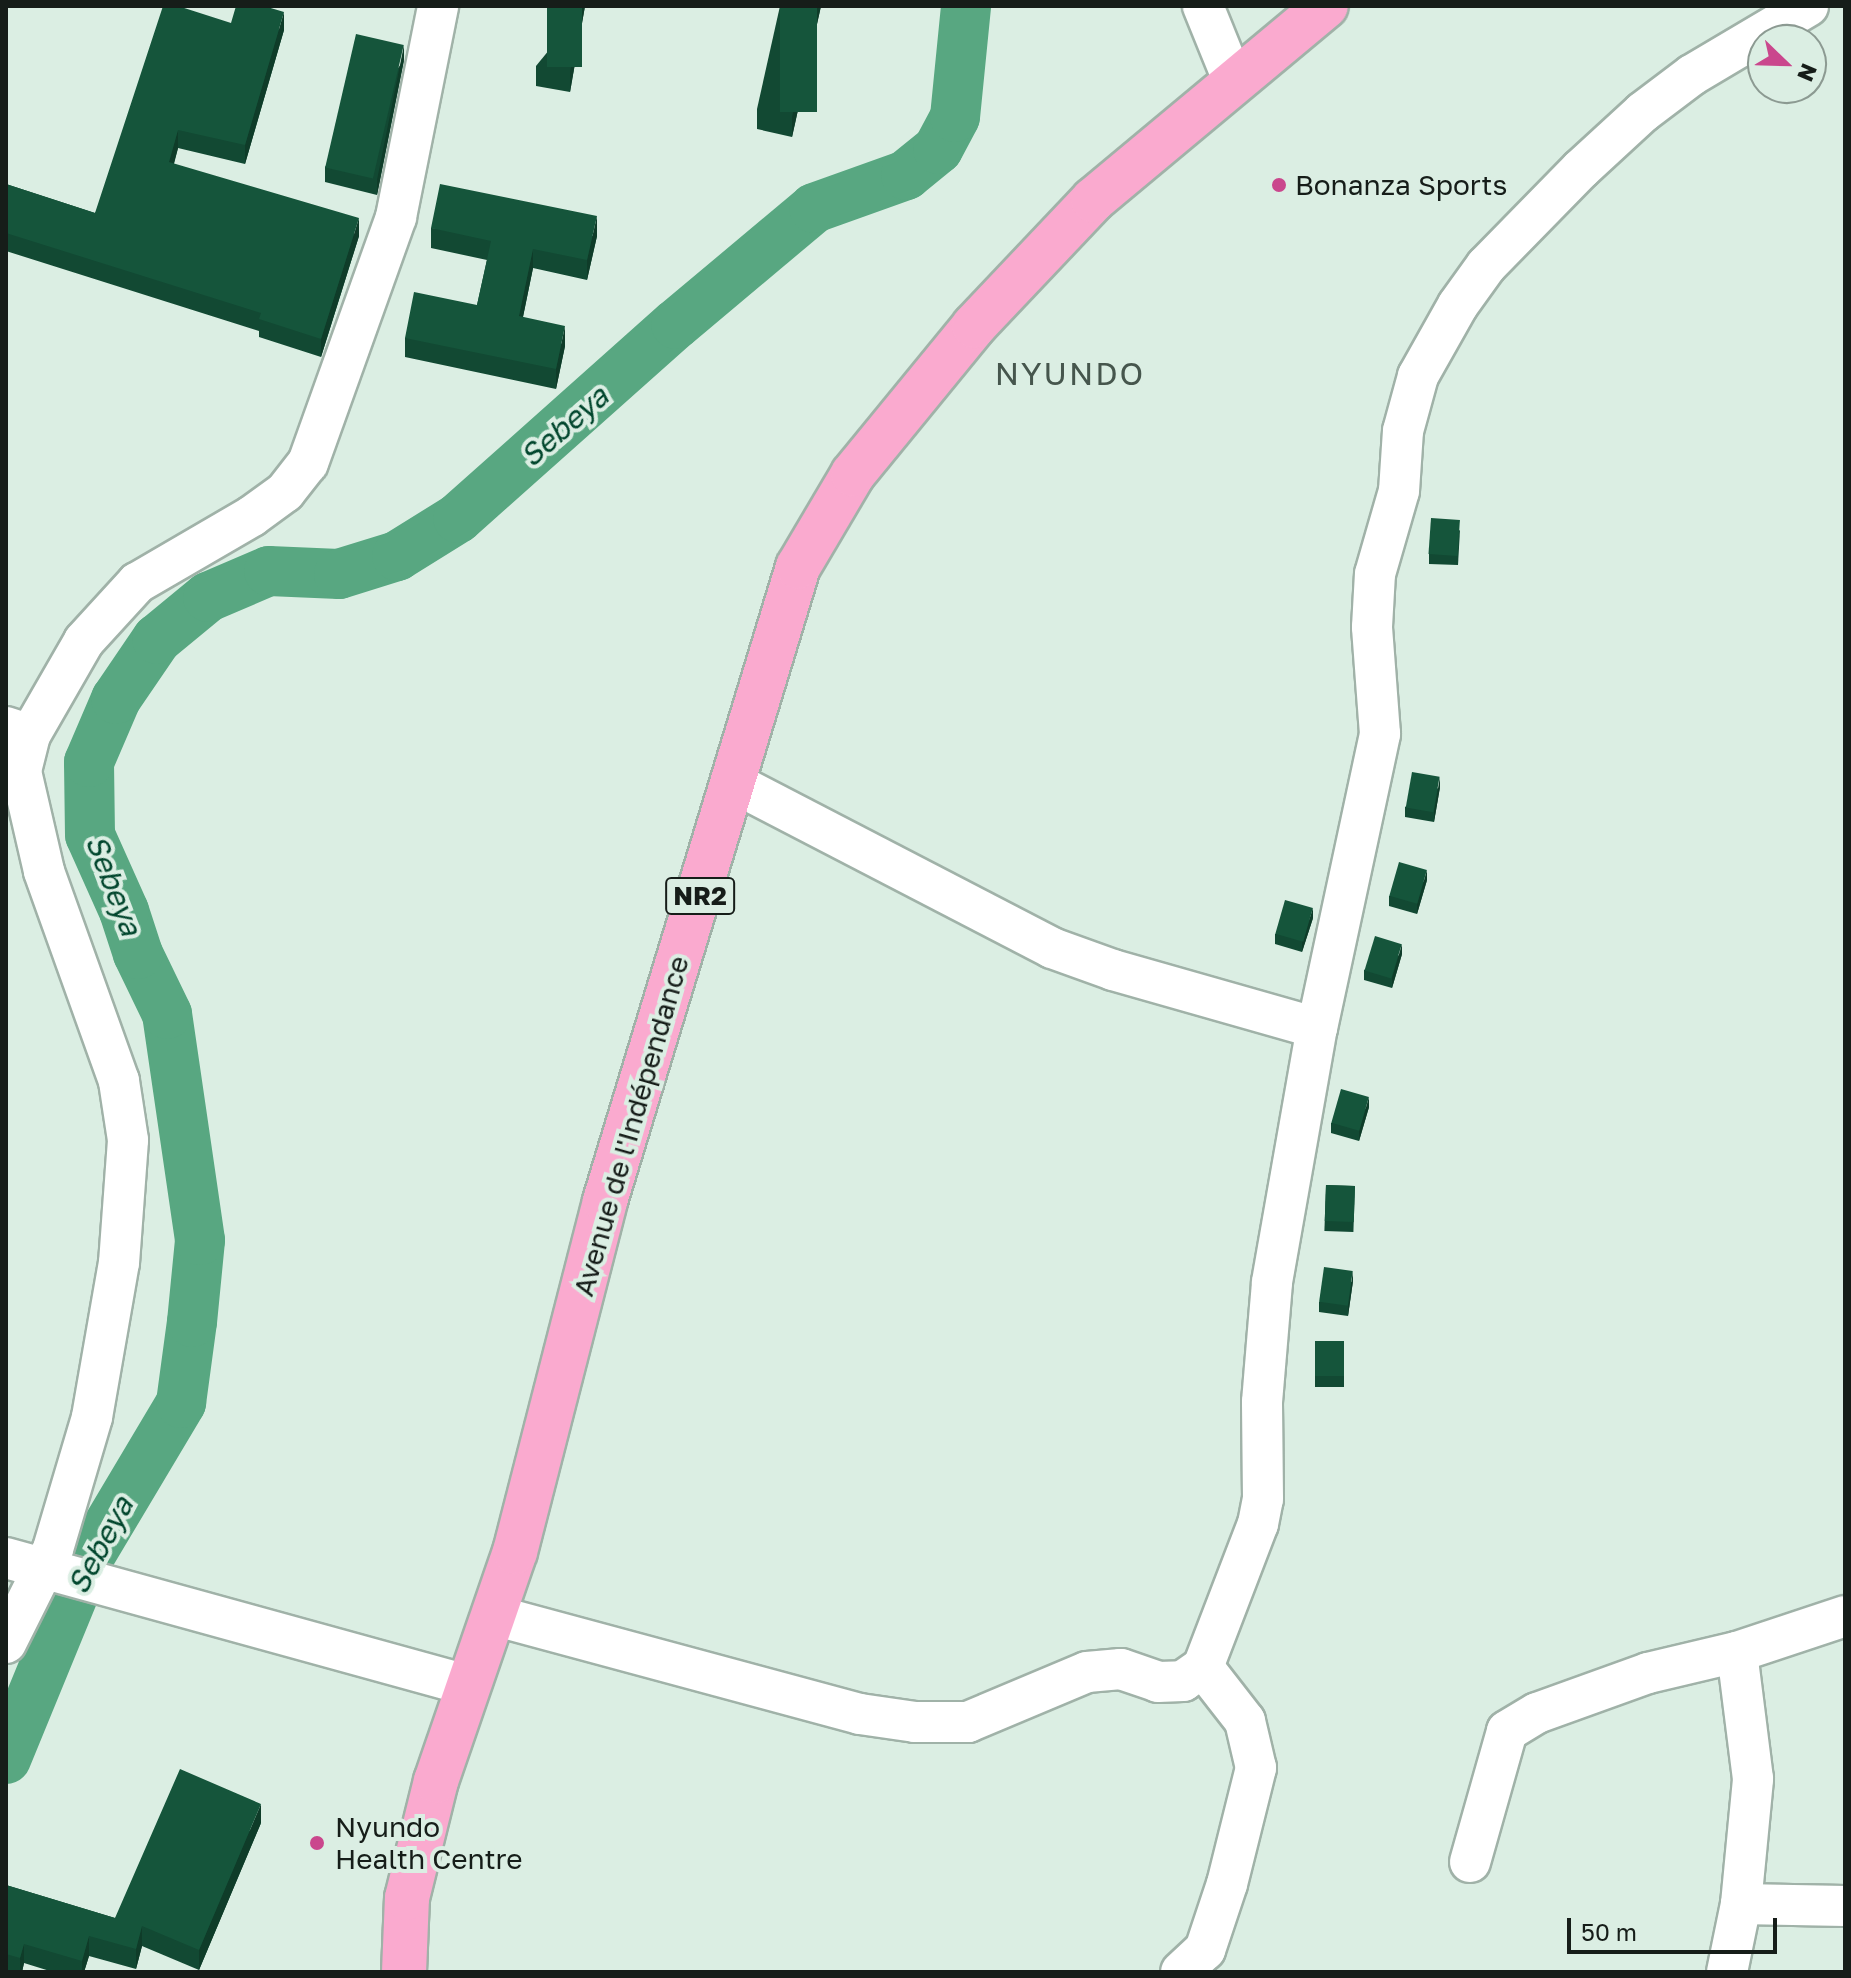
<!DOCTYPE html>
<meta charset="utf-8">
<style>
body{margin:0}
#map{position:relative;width:1851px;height:1978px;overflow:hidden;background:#dbeee3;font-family:"Golos Text",sans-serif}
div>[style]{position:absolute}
.river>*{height:50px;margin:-25px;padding:0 25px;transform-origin:25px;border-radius:25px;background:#58a781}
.roads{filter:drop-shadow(2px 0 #a0b2a8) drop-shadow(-2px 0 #a0b2a8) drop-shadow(0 2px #a0b2a8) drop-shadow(0 -2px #a0b2a8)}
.minor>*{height:40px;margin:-20px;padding:0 20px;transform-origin:20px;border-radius:20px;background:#fff}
.highway>*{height:44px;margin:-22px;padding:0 22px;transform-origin:22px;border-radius:22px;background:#faaacf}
.wall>*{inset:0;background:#124933;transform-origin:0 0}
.shaded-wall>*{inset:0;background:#0f3c29}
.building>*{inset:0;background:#15553b;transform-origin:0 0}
.dots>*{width:22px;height:22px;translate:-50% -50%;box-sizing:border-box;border:4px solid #dbeee3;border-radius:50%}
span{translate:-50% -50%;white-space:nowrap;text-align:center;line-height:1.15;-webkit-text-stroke:8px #dbeee3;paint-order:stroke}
.shield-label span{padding:2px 6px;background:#dbeee3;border:2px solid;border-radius:6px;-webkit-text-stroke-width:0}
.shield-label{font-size:26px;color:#161d19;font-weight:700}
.poi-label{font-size:28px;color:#161d19}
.left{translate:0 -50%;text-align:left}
.street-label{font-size:28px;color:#161d19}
.water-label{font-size:30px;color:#01462d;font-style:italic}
.quarter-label{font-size:32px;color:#46564d;letter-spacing:2px}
.frame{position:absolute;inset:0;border:8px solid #161d19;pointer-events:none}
.north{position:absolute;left:1747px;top:24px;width:80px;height:80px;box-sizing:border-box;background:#dbeee3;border:2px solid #8c9a92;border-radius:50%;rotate:113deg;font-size:22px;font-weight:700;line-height:32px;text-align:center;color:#161d19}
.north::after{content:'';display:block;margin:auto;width:28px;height:36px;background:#ca478d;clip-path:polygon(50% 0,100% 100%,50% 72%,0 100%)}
.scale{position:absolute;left:1567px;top:1918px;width:210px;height:36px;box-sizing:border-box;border:4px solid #161d19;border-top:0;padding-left:10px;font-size:24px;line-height:28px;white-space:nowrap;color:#161d19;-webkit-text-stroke:6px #dbeee3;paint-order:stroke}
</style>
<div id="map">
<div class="river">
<i style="left:6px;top:1759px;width:216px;rotate:-67.7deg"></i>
<i style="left:88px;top:1559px;width:182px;rotate:-59.2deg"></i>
<i style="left:181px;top:1403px;width:82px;rotate:-82.3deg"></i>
<i style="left:192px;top:1322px;width:82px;rotate:-84.4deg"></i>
<i style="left:200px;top:1240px;width:228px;rotate:-98.3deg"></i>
<i style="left:167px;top:1014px;width:67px;rotate:-115.8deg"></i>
<i style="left:138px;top:954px;width:45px;rotate:-108deg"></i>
<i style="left:124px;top:911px;width:83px;rotate:-114.1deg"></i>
<i style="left:90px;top:835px;width:73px;rotate:-90.8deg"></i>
<i style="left:89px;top:762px;width:69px;rotate:-66.8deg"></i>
<i style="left:116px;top:699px;width:73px;rotate:-55.7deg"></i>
<i style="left:157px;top:639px;width:66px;rotate:-39.5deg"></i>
<i style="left:208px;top:597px;width:66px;rotate:-23.1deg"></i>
<i style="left:269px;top:571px;width:70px;rotate:2.5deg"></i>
<i style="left:339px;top:574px;width:61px;rotate:-17.2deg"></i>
<i style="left:397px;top:556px;width:72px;rotate:-31.9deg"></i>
<i style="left:458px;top:518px;width:292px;rotate:-41.7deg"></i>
<i style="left:676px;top:324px;width:180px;rotate:-40deg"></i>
<i style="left:814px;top:208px;width:98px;rotate:-19.7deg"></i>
<i style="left:906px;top:175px;width:41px;rotate:-39.1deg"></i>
<i style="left:938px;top:149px;width:36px;rotate:-62deg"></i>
<i style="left:955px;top:117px;width:112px;rotate:-84.3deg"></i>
</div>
<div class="roads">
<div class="minor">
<i style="left:1203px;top:6px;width:80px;rotate:67.9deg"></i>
<i style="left:6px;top:727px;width:25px;rotate:18deg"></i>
<i style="left:30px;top:735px;width:108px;rotate:-60.1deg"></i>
<i style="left:84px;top:641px;width:79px;rotate:-47.6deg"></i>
<i style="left:137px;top:583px;width:133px;rotate:-30.2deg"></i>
<i style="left:252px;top:516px;width:41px;rotate:-36deg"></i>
<i style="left:285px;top:492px;width:37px;rotate:-52deg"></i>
<i style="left:308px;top:463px;width:261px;rotate:-70.3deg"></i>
<i style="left:396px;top:217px;width:215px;rotate:-78.7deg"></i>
<i style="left:734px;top:783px;width:358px;rotate:27.4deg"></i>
<i style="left:1052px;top:948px;width:65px;rotate:19.8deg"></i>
<i style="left:1113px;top:970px;width:212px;rotate:15.9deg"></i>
<i style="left:6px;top:1558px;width:479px;rotate:15.4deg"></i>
<i style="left:493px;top:1615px;width:380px;rotate:15.1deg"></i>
<i style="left:860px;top:1714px;width:56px;rotate:8.3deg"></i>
<i style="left:915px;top:1722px;width:53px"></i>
<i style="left:968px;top:1722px;width:129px;rotate:-22.8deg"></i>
<i style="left:1087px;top:1672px;width:34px;rotate:-5deg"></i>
<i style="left:1121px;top:1669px;width:39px;rotate:19deg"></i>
<i style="left:1158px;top:1682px;width:25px;rotate:-2deg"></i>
<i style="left:1183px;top:1681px;width:24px;rotate:-35deg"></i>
<i style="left:1203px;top:1667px;width:153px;rotate:-69deg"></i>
<i style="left:1258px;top:1524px;width:25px;rotate:-79deg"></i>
<i style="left:1263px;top:1499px;width:97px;rotate:-90.6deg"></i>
<i style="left:1262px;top:1402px;width:120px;rotate:-85.2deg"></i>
<i style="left:1272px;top:1282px;width:258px;rotate:-80deg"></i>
<i style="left:1317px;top:1028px;width:301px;rotate:-77.9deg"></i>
<i style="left:1380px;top:734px;width:107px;rotate:-94.3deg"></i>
<i style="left:1372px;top:627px;width:53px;rotate:-86.8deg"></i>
<i style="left:1375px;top:574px;width:86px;rotate:-73.9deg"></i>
<i style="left:1399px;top:491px;width:60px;rotate:-86.2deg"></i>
<i style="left:1403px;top:431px;width:57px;rotate:-74.7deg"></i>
<i style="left:1418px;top:376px;width:81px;rotate:-60.6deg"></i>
<i style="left:1458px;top:305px;width:48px;rotate:-54.3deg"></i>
<i style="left:1486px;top:266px;width:136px;rotate:-45.6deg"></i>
<i style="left:1581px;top:169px;width:84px;rotate:-42.6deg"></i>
<i style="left:1643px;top:112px;width:61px;rotate:-37.1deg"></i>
<i style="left:1692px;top:75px;width:135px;rotate:-30.7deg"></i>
<i style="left:6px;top:1643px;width:105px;rotate:-63.4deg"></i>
<i style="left:53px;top:1549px;width:138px;rotate:-73.5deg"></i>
<i style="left:92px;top:1417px;width:156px;rotate:-80.1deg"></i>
<i style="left:119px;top:1263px;width:123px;rotate:-85.8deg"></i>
<i style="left:128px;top:1140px;width:60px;rotate:-98.7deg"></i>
<i style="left:119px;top:1081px;width:223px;rotate:-109.7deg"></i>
<i style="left:44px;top:871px;width:103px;rotate:-103deg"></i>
<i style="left:21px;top:771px;width:37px;rotate:-76deg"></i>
<i style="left:1470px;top:1862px;width:136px;rotate:-74.2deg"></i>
<i style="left:1507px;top:1731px;width:35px;rotate:-31deg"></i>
<i style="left:1537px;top:1713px;width:118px;rotate:-19.8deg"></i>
<i style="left:1648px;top:1673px;width:91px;rotate:-13.3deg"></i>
<i style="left:1737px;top:1652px;width:114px;rotate:-18.4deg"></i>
<i style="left:1741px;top:1904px;width:104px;rotate:1.1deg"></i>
<i style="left:1181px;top:1972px;width:33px;rotate:-43deg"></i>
<i style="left:1205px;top:1950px;width:70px;rotate:-71.6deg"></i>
<i style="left:1227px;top:1884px;width:120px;rotate:-76deg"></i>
<i style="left:1256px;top:1768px;width:48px;rotate:-103.2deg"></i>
<i style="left:1245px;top:1721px;width:68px;rotate:-127.9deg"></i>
<i style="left:1727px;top:1972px;width:69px;rotate:-78.4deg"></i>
<i style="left:1741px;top:1904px;width:126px;rotate:-84.5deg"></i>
<i style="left:1753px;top:1779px;width:128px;rotate:-97.2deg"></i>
</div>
<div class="highway">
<i style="left:404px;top:1972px;width:74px;rotate:-87.7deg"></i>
<i style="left:407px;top:1898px;width:121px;rotate:-76.1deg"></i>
<i style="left:436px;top:1781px;width:242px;rotate:-71deg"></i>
<i style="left:515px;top:1552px;width:362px;rotate:-75.6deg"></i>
<i style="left:605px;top:1201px;width:663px;rotate:-73.07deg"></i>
<i style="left:798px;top:567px;width:108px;rotate:-59.4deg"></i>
<i style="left:853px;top:474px;width:191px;rotate:-50.7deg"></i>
<i style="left:974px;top:326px;width:173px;rotate:-46.6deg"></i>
<i style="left:1093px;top:200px;width:303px;rotate:-39.8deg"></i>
</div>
</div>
<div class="wall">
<i style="clip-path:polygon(585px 6px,570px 92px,536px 86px,536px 66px)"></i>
<i style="clip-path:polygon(780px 6px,821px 6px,792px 137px,757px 129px,757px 109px)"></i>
<i style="clip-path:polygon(231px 23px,284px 30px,245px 164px,178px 148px,174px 164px,359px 236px,321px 357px,259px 337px,259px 331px,6px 251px,6px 184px,95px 213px)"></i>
<i style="clip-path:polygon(404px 60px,377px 195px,325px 182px,325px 167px)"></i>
<i style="clip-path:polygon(431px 228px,597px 236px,587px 280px,533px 268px,523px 317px,565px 346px,556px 389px,405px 357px,405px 338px,477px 305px,487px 260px,431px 248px)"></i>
<i style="clip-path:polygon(1460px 530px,1458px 565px,1429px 564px,1429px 554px)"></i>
<i style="clip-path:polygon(1440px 787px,1434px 822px,1405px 817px,1405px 807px)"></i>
<i style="clip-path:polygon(1427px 880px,1417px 914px,1389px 906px,1389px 896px)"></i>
<i style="clip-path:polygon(1313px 918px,1302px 952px,1275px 944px,1275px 934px)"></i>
<i style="clip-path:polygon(1402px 954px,1392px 988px,1364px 980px,1364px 970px)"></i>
<i style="clip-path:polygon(1369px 1107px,1359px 1141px,1331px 1133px,1331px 1123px)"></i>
<i style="left:1326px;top:1185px;width:29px;height:46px;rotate:2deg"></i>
<i style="clip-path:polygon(1353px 1281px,1348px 1316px,1319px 1312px,1319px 1302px)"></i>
<i style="left:1315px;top:1341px;width:29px;height:46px"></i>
<i style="clip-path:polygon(261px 1823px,199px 1970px,142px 1946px,136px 1969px,89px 1956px,84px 1972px,53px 1972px,24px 1963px,22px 1972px,6px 1972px,6px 1885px,115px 1918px)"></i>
</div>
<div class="shaded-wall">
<i style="clip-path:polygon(582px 6px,585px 6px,570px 92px,570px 72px)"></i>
<i style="clip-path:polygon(817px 6px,821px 6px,792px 137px,792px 117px)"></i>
<i style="clip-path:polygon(284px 12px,284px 30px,245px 164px,245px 145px)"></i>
<i style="clip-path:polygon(404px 45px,404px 60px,377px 195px,377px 180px)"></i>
<i style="clip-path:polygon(178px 130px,178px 148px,169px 180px,169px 162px)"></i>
<i style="clip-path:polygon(597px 216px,597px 236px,587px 280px,587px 260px)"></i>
<i style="clip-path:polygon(359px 218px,359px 236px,321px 357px,321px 339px)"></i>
<i style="clip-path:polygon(533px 249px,533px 268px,519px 336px,519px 316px)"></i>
<i style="clip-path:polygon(565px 326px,565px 346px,556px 389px,556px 369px)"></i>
<i style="clip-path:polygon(1440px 777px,1440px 787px,1434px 822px,1434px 812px)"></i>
<i style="clip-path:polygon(1427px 870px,1427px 880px,1417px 914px,1417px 904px)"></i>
<i style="clip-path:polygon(1313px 908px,1313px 918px,1302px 952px,1302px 942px)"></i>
<i style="clip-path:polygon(1402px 944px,1402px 954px,1392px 988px,1392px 978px)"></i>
<i style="clip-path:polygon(1369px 1097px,1369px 1107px,1359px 1141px,1359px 1131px)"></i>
<i style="clip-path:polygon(1353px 1271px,1353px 1281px,1348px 1316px,1348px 1306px)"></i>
<i style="clip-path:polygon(261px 1804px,261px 1823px,199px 1970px,199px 1950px)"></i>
<i style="clip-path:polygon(142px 1926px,142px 1946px,136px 1969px,136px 1949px)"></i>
<i style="clip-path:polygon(89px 1936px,89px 1956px,84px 1972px,82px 1972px,82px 1961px)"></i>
<i style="clip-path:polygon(24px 1944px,24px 1963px,22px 1972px,20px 1972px,20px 1958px)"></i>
</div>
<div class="building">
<i style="clip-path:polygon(163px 6px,178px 6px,231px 23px,236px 6px,264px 6px,284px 12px,245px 145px,178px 130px,169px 162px,359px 218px,321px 339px,259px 319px,261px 313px,6px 233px,6px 184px,95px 213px)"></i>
<i style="left:547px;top:6px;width:35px;height:61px"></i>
<i style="left:780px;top:6px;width:37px;height:106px"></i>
<i style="left:356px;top:34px;width:49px;height:137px;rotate:13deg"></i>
<i style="clip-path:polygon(440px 184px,597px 216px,587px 260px,533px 249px,519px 316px,565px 326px,556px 369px,405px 338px,414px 292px,477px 305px,491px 241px,431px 228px)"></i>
<i style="left:1431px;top:518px;width:29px;height:36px;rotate:4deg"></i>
<i style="left:1412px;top:772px;width:28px;height:36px;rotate:10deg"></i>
<i style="left:1399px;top:862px;width:29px;height:35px;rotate:16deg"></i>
<i style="left:1285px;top:900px;width:29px;height:35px;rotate:16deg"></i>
<i style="left:1375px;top:936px;width:28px;height:36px;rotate:17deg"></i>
<i style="left:1341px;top:1089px;width:29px;height:35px;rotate:16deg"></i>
<i style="left:1326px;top:1185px;width:29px;height:36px;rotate:2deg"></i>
<i style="left:1324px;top:1267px;width:29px;height:35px;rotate:8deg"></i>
<i style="left:1315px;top:1341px;width:29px;height:35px"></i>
<i style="clip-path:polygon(180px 1769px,261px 1804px,199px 1950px,142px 1926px,136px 1949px,89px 1936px,82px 1961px,24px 1944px,20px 1958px,6px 1954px,6px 1885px,115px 1918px)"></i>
</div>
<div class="dots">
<i style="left:1279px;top:185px;background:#ca478d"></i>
<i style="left:317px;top:1843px;background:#ca478d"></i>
</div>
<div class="shield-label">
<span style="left:700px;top:896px">NR2</span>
</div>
<div class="poi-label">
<span class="left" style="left:1295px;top:185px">Bonanza Sports</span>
<span class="left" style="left:335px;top:1843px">Nyundo<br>Health Centre</span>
</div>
<div class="street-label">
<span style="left:631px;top:1126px;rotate:-74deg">Avenue de l'Indépendance</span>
</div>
<div class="water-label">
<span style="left:564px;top:426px;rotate:-41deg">Sebeya</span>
<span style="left:114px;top:885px;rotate:69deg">Sebeya</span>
<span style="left:100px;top:1545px;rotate:-62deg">Sebeya</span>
</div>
<div class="quarter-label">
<span style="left:1070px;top:373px">NYUNDO</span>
</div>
<div class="frame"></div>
<div class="north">N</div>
<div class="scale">50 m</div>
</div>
